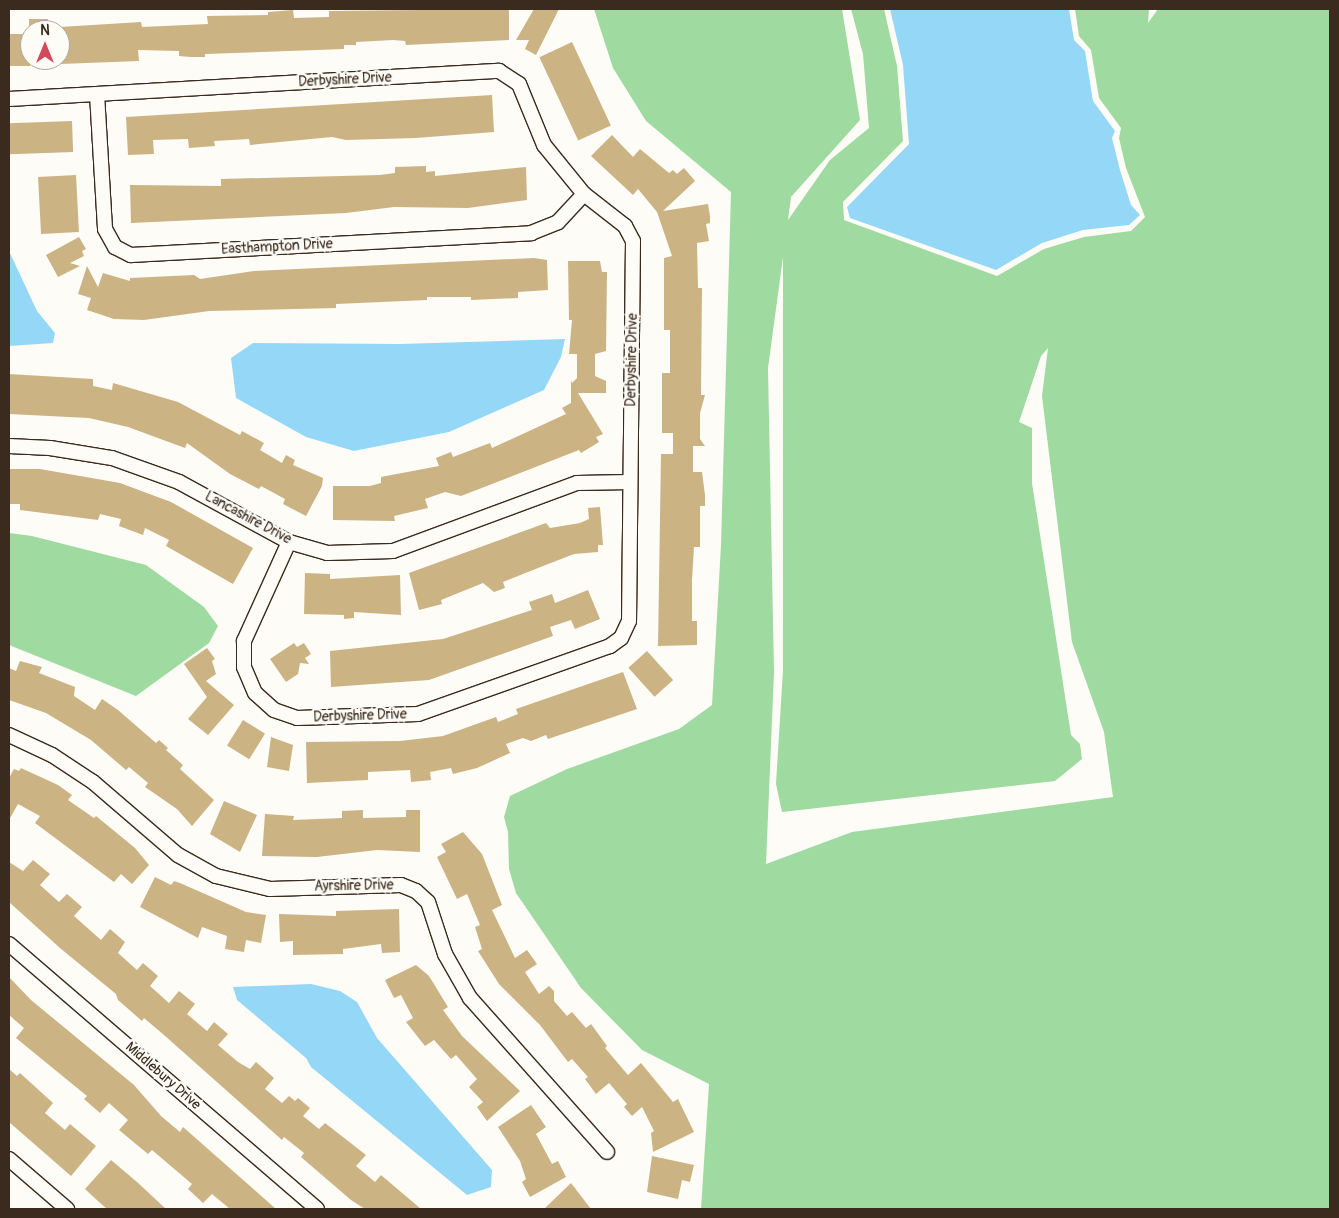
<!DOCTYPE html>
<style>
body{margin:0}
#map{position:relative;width:1339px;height:1218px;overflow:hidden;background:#fdfcf7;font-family:Pangolin,sans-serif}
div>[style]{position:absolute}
.green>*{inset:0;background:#9fdaa0}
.water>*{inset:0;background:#95d7f7}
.building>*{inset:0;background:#ccb383;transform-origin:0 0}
.roads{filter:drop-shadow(1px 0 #3b2a1e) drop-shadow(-1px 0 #3b2a1e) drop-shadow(0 1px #3b2a1e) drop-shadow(0 -1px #3b2a1e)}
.street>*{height:14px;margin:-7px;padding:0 7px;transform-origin:7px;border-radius:7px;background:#fdfcf7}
span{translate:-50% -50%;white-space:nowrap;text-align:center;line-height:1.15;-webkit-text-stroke:5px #fdfcf7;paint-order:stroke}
.street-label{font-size:14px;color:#3b2a1e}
.frame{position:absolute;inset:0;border:10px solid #3b2a1e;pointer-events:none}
.north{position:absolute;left:20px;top:20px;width:50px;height:50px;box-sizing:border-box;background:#fdfcf7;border:1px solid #afa8a0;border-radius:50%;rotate:0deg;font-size:14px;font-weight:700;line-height:20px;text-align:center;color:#3b2a1e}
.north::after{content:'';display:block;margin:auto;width:18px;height:22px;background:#d1495b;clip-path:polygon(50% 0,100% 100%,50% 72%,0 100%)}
</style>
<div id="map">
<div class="green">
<i style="clip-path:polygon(evenodd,594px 9px,842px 9px,860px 120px,791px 197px,788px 220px,830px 160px,869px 128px,863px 54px,851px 9px,884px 9px,897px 66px,903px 141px,843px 202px,844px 220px,997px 276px,1044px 249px,1084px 237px,1131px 231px,1145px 217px,1126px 168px,1119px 138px,1121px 128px,1099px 98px,1091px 50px,1079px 36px,1075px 9px,1149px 9px,1148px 23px,1158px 9px,1330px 9px,1330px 1209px,701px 1209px,709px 1084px,642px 1050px,581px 988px,516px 893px,509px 869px,508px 832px,504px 817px,510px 796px,567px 769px,679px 729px,712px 705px,721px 545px,731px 192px,646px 121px,613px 68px,594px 9px,783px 257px,783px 670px,776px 784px,782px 812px,1055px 781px,1082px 759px,1080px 744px,1071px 735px,1032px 483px,1032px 428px,1019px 422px,1041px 356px,1048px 348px,1042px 396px,1072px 642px,1104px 732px,1113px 797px,852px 832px,766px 864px,774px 672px,768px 368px,783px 257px)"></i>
<i style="clip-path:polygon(9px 533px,32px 536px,146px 565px,204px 607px,218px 626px,209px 643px,136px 696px,9px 645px)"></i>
</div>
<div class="water">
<i style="clip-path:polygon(890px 9px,1069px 9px,1074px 40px,1085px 51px,1093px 101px,1115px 131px,1112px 138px,1120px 170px,1131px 205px,1140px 215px,1129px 225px,1083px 230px,1042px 243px,996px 270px,850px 218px,847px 207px,909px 144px,903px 65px)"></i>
<i style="clip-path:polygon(9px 251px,37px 311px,55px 333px,53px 343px,9px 346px)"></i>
<i style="clip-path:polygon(565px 339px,561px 357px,544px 390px,449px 432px,354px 451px,306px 437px,236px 398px,231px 358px,253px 343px,400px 344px)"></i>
<i style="clip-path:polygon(311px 984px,340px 991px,357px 1002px,377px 1038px,492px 1170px,491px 1187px,467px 1195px,311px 1067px,306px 1058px,237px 1000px,233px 987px)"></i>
</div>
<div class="building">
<i style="clip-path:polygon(509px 9px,509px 40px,406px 45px,405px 41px,393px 40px,356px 42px,356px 45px,344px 45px,344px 49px,205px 54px,205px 57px,191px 57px,179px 56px,179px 51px,138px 50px,139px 61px,60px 64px,60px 27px,141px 22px,142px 27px,208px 24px,207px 16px,268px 15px,268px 12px,293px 10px,294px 18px,329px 17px,329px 11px)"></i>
<i style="clip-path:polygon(534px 9px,559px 9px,536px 55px,525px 49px,529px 40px,516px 40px)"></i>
<i style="left:48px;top:19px;width:11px;height:19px;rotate:90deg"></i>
<i style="left:30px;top:34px;width:32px;height:21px;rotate:90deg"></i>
<i style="left:572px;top:42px;width:92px;height:36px;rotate:65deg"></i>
<i style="clip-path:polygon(492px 95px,494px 132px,416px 138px,346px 140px,332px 137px,250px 145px,249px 139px,214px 141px,215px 146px,189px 148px,188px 139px,153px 140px,154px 154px,128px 155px,126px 117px)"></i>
<i style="left:72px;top:121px;width:31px;height:63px;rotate:88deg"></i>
<i style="clip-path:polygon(612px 135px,633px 157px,640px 149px,669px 173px,673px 170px,677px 174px,684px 168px,695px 181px,663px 211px,708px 204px,710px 216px,710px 223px,706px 224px,709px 241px,697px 243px,698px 288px,702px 288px,701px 395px,705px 395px,700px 413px,700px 439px,705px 446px,693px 446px,693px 472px,702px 472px,705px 495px,705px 506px,700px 506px,700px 547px,694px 547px,692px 580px,692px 621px,697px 621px,697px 645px,658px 646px,661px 454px,673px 454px,673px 433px,662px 433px,662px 373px,670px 373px,670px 330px,664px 330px,664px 258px,672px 256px,657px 212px,638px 189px,633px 195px,591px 156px)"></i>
<i style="clip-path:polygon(426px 166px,426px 172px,435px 171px,435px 176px,526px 167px,527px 200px,468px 208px,394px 207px,346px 213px,131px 223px,130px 185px,221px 186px,221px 179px,380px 175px,395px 173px,395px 167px)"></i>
<i style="left:76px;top:175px;width:57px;height:38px;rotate:87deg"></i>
<i style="clip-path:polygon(79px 237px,86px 249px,82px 251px,84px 256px,70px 263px,80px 266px,58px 277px,46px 255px)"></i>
<i style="clip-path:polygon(534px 258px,547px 260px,548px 290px,518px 292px,518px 298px,471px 300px,471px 297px,427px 297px,427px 300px,336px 304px,336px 308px,209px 311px,144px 320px,114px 319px,87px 310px,91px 298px,78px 294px,87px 266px,98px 287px,103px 273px,130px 281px,130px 278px,194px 275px,200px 279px,254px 271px)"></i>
<i style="clip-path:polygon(568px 261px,600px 261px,602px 272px,607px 272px,606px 351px,595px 354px,595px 376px,606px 381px,606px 393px,578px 393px,603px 434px,596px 437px,599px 442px,581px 453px,579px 450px,461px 496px,445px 492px,425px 499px,428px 508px,394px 516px,395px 521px,333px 520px,333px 486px,370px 486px,381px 483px,381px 477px,439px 466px,436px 458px,451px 452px,453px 457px,490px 443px,492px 448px,566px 414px,562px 408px,571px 403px,571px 380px,572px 383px,577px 378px,577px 354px,569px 354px,572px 320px,569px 320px)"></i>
<i style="clip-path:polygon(9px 374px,93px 379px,93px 386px,112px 390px,113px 383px,178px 402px,240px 435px,242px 431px,264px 443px,260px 450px,282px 463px,286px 455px,295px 460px,293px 465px,323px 478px,322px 486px,306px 516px,283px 504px,285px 499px,261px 486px,259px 489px,230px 474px,187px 443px,185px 448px,128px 427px,89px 418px,9px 414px)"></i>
<i style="clip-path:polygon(9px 469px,40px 469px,120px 483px,171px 502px,253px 548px,233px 584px,166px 546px,169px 540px,145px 528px,143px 535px,119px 526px,121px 519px,100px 514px,98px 520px,20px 510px,20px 504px,9px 504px)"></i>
<i style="clip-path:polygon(600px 507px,603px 545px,598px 545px,598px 552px,574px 554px,538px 568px,503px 582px,505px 588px,494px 592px,483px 583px,441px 600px,442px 604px,419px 610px,409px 573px,546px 523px,550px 528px,580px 523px,589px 519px,588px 508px)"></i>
<i style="clip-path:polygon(305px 573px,330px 574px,330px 579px,400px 575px,401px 615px,354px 612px,354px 618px,344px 619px,344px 615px,304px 614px)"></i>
<i style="clip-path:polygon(588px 590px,600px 619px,575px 629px,571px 620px,550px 627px,553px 636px,429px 680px,331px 687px,330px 651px,443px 639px,532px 610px,529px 602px,552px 594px,555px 603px)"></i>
<i style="clip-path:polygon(294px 643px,297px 647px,304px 643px,311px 654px,305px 658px,309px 664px,300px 663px,298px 674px,286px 682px,270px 659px)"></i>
<i style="clip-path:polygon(207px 648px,215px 659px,212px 661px,216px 674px,206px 681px,234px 705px,208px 735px,188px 719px,207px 697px,184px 664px)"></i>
<i style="left:647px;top:651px;width:39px;height:25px;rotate:48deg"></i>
<i style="clip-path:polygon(20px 661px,42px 667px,39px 673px,75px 687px,74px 696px,95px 710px,102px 699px,118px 710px,156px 743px,159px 740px,168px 748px,166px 750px,183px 765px,180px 769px,214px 800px,192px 826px,177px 809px,145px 787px,148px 783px,129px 767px,126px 770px,91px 740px,46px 713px,9px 700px,9px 668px,16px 671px)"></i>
<i style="clip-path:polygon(623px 672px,637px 709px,548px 739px,546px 735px,531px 741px,523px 738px,506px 744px,510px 753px,477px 768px,453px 774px,451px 768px,430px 772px,431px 780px,411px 782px,410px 770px,368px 772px,368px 780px,307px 783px,306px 742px,400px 741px,443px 736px,496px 717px,498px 722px,518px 714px,516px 709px)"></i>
<i style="left:243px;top:720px;width:26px;height:30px;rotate:32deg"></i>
<i style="clip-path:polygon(271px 737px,293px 745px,289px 771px,267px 767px)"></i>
<i style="clip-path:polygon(21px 768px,58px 785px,72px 795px,68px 800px,94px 818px,96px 816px,135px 848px,149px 865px,132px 884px,121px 874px,114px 882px,35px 823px,40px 816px,18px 804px,9px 820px,9px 778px,14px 769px,19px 771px)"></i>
<i style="clip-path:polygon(224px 801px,257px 815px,240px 852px,210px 834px)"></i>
<i style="clip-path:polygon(363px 810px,363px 818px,406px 817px,406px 810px,420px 810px,420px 852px,377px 850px,317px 857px,262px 856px,265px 814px,294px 816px,293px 820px,342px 818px,342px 811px)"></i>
<i style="clip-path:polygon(463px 832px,482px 854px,502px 905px,492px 910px,515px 958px,527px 950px,537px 964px,525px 972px,539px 994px,549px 986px,554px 991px,554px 1001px,567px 1016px,572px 1012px,586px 1028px,591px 1024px,607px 1046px,605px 1048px,628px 1075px,641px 1063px,673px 1102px,678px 1099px,694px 1132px,653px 1152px,651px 1133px,654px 1131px,642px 1107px,632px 1116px,624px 1107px,627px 1104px,609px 1083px,596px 1094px,585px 1079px,588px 1077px,572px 1059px,568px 1062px,540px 1025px,499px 984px,478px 951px,482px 949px,475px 927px,480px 925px,467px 894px,457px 899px,437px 857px,446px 852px,441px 844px)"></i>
<i style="clip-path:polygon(33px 860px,50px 874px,40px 885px,59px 902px,67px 894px,82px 907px,74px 916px,101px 940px,110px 929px,125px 942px,118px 953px,137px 970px,143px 963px,158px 976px,150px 986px,169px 1003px,179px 991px,195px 1004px,187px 1014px,207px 1031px,214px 1022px,228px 1034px,218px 1045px,238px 1062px,250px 1069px,256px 1062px,274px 1078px,265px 1089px,282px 1103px,289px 1096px,295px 1101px,298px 1098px,310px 1108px,303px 1116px,319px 1129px,325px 1123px,366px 1155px,356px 1166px,375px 1182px,381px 1175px,421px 1209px,365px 1209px,351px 1200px,301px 1157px,304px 1153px,284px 1137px,282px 1140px,164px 1035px,144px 1018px,142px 1021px,118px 1000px,116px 994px,60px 948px,9px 902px,9px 862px,23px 871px)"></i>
<i style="clip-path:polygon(155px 877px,171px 885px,174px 881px,180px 883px,246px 912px,266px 915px,261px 943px,246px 940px,244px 952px,225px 949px,227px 936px,202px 927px,198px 938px,140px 907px)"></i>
<i style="clip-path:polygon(399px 909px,400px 952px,382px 953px,381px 944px,343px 949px,343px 954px,293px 955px,293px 941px,280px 942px,279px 914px,336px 916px,336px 911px)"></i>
<i style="clip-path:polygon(416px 965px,429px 976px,448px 1007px,443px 1010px,462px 1036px,520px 1091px,487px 1121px,477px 1107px,483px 1102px,469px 1087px,477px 1079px,456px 1055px,451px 1059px,434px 1040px,425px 1046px,406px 1022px,413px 1018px,401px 995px,394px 998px,385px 980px)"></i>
<i style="clip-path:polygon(9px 977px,31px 1000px,134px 1085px,161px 1116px,180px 1132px,183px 1127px,276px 1209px,230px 1209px,212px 1194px,203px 1203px,188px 1189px,192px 1184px,152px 1150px,148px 1154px,119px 1130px,128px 1120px,109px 1103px,100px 1113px,84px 1099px,87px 1096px,16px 1038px,24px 1028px,9px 1015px)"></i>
<i style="clip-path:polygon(9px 1069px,17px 1076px,20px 1073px,53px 1103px,45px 1113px,65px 1130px,70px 1124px,96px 1146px,71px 1176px,9px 1122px)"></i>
<i style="clip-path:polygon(531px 1105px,546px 1127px,536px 1134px,552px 1164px,558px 1161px,566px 1177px,530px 1197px,522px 1182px,526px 1179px,520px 1161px,498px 1127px)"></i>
<i style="clip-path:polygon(652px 1156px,694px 1165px,690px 1182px,682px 1180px,678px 1199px,647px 1192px)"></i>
<i style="clip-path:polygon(111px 1160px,137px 1182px,166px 1209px,107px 1209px,99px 1202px,85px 1189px)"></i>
<i style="clip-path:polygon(571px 1183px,591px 1209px,544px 1209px)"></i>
</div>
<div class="roads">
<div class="street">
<i style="left:97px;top:94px;width:135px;rotate:86.6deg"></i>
<i style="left:105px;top:229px;width:21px;rotate:61deg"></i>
<i style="left:115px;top:247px;width:18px;rotate:27deg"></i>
<i style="left:131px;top:255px;width:401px;rotate:-3.1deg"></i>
<i style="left:531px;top:233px;width:29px;rotate:-22deg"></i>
<i style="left:558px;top:222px;width:38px;rotate:-47deg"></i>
<i style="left:9px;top:99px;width:491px;rotate:-3.3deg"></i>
<i style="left:499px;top:71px;width:24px;rotate:33deg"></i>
<i style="left:519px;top:84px;width:66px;rotate:67.7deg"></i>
<i style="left:544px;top:145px;width:63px;rotate:50.8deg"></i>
<i style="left:584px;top:194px;width:52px;rotate:38deg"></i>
<i style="left:625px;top:226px;width:17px;rotate:62deg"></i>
<i style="left:633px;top:241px;width:380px;rotate:90.6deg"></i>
<i style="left:629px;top:621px;width:19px;rotate:115deg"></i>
<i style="left:621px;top:638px;width:14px;rotate:144deg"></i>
<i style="left:610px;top:646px;width:204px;rotate:160.5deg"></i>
<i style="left:418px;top:714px;width:121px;rotate:178.1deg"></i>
<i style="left:297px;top:718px;width:24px;rotate:-161deg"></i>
<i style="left:274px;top:710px;width:25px;rotate:-138deg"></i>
<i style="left:255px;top:693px;width:28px;rotate:-113deg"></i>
<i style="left:244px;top:667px;width:26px;rotate:-90deg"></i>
<i style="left:244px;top:641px;width:109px;rotate:-65.6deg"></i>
<i style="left:9px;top:446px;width:41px;rotate:2.8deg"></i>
<i style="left:50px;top:448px;width:63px;rotate:9.2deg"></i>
<i style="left:112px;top:458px;width:71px;rotate:19.7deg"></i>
<i style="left:179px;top:482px;width:125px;rotate:28.6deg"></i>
<i style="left:289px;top:542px;width:40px;rotate:16deg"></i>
<i style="left:327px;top:553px;width:66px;rotate:-1.7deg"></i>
<i style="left:393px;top:551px;width:196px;rotate:-20.3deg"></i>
<i style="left:577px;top:483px;width:53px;rotate:-1.1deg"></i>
<i style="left:9px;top:735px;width:47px;rotate:24.9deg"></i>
<i style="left:52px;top:755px;width:49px;rotate:33.4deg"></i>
<i style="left:93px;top:782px;width:112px;rotate:40.7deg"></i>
<i style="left:178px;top:855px;width:43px;rotate:28.9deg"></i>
<i style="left:216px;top:876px;width:56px;rotate:13.5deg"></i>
<i style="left:270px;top:889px;width:131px;rotate:-1.7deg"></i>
<i style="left:401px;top:885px;width:16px;rotate:22deg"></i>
<i style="left:416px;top:891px;width:16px;rotate:43deg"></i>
<i style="left:428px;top:902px;width:55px;rotate:71.9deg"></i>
<i style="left:445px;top:954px;width:51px;rotate:60.4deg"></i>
<i style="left:470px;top:998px;width:206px;rotate:48.3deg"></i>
<i style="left:9px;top:944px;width:406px;rotate:40.7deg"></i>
<i style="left:9px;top:1159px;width:77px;rotate:40.8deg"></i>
</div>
</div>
<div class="street-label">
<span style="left:345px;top:80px;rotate:-3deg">Derbyshire Drive</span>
<span style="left:277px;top:247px;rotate:-3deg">Easthampton Drive</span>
<span style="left:632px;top:360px;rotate:-89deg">Derbyshire Drive</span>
<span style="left:248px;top:518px;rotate:28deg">Lancashire Drive</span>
<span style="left:360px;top:716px;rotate:-2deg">Derbyshire Drive</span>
<span style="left:354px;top:886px;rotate:-1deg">Ayrshire Drive</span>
<span style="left:163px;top:1076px;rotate:41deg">Middlebury Drive</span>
</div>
<div class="frame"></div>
<div class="north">N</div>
</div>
